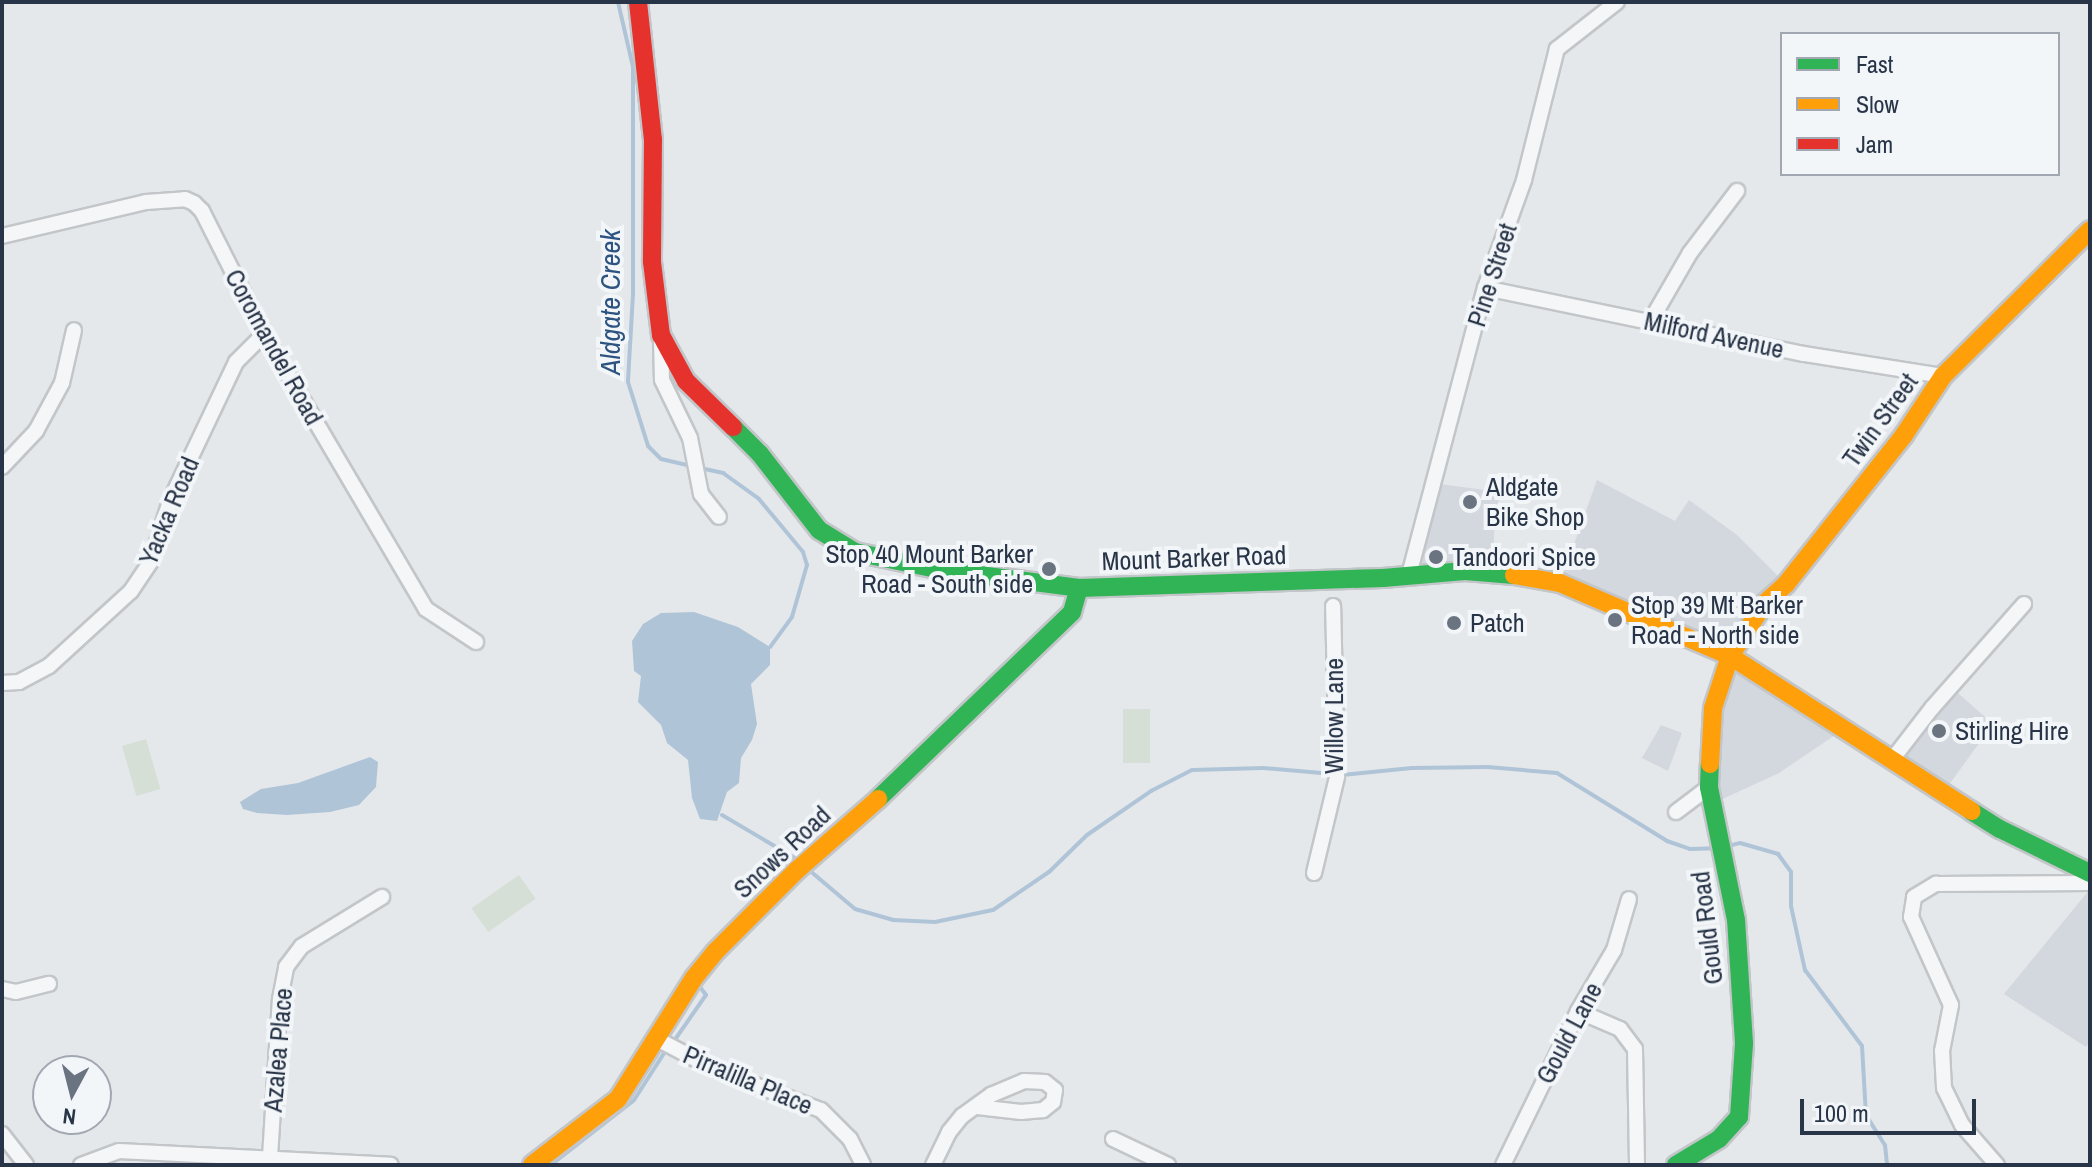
<!DOCTYPE html>
<style>
body{margin:0}
#map{position:relative;width:2092px;height:1167px;overflow:hidden;background:#e5e8eb;font-family:"Archivo Narrow",sans-serif}
div>[style]{position:absolute}
.built>*{inset:0;background:#d3d7de}
.green>*{inset:0;background:#d6dfd5;transform-origin:0 0}
.water>*{inset:0;background:#b0c4d8}
.stream>*{height:4px;margin:-2px;padding:0 2px;transform-origin:2px;border-radius:2px;background:#b0c4d8}
.roads{filter:drop-shadow(2px 0 #c3c6c9) drop-shadow(-2px 0 #c3c6c9) drop-shadow(0 2px #c3c6c9) drop-shadow(0 -2px #c3c6c9)}
.street>*{height:14px;margin:-7px;padding:0 7px;transform-origin:7px;border-radius:7px;background:#f4f6f7}
.fast>*{height:18px;margin:-9px;padding:0 9px;transform-origin:9px;border-radius:9px;background:#30b455}
.slow>*{height:18px;margin:-9px;padding:0 9px;transform-origin:9px;border-radius:9px;background:#ff9f0a}
.jam>*{height:18px;margin:-9px;padding:0 9px;transform-origin:9px;border-radius:9px;background:#e5322d}
.dots>*{width:22px;height:22px;translate:-50% -50%;box-sizing:border-box;border:4px solid #f3f6f9;border-radius:50%}
span{translate:-50% -50%;white-space:nowrap;text-align:center;line-height:1.15;-webkit-text-stroke:8px #f3f6f9;paint-order:stroke}
.street-label{font-size:26px;color:#283447}
.poi-label{font-size:26px;color:#283447}
.left{translate:0 -50%;text-align:left}
.right{translate:-100% -50%;text-align:right}
.water-label{font-size:28px;color:#2d5480;font-style:italic}
.frame{position:absolute;inset:0;border:4px solid #283447;pointer-events:none}
.legend{position:absolute;left:1780px;top:32px;width:280px;height:144px;box-sizing:border-box;background:#f3f6f9;border:2px solid #a2a8b2;margin:0;padding:10px 14px;list-style:none;font-size:24px;color:#283447}
.legend li{display:flex;align-items:center;gap:16px;height:40px}
.legend b{width:40px;border:2px solid #a2a8b2}
.north{position:absolute;left:32px;top:1055px;width:80px;height:80px;box-sizing:border-box;background:#f3f6f9;border:2px solid #a2a8b2;border-radius:50%;rotate:187deg;font-size:22px;font-weight:700;line-height:32px;text-align:center;color:#283447}
.north::after{content:'';display:block;margin:auto;width:28px;height:36px;background:#6a7380;clip-path:polygon(50% 0,100% 100%,50% 72%,0 100%)}
.scale{position:absolute;left:1800px;top:1099px;width:176px;height:36px;box-sizing:border-box;border:4px solid #283447;border-top:0;padding-left:10px;font-size:24px;line-height:28px;white-space:nowrap;color:#283447;-webkit-text-stroke:6px #f3f6f9;paint-order:stroke}
</style>
<div id="map">
<div class="built">
<i style="clip-path:polygon(1597px 480px,1675px 521px,1689px 500px,1737px 535px,1786px 584px,1730px 656px,1844px 729px,1779px 773px,1714px 803px,1709px 787px,1729px 656px,1560px 583px)"></i>
<i style="clip-path:polygon(1432px 483px,1500px 492px,1494px 533px,1493px 571px,1409px 575px)"></i>
<i style="clip-path:polygon(1951px 687px,1993px 724px,1943px 793px,1891px 761px)"></i>
<i style="clip-path:polygon(1661px 725px,1682px 733px,1668px 771px,1642px 758px)"></i>
<i style="clip-path:polygon(2090px 889px,2090px 1042px,2086px 1047px,2004px 994px)"></i>
</div>
<div class="green">
<i style="left:1123px;top:709px;width:27px;height:54px"></i>
<i style="left:146px;top:739px;width:52px;height:25px;rotate:74deg"></i>
<i style="left:519px;top:875px;width:29px;height:58px;rotate:55deg"></i>
</div>
<div class="water">
<i style="clip-path:polygon(694px 612px,738px 627px,770px 647px,770px 665px,751px 684px,757px 724px,752px 740px,741px 758px,739px 783px,727px 792px,717px 821px,700px 819px,692px 798px,688px 760px,667px 743px,661px 725px,638px 702px,641px 676px,634px 671px,632px 641px,643px 624px,661px 613px)"></i>
<i style="clip-path:polygon(370px 757px,378px 762px,376px 787px,359px 805px,330px 812px,287px 815px,257px 813px,243px 809px,240px 802px,261px 789px,298px 783px)"></i>
</div>
<div class="stream">
<i style="left:618px;top:2px;width:67px;rotate:77deg"></i>
<i style="left:633px;top:67px;width:227px;rotate:90deg"></i>
<i style="left:633px;top:294px;width:88px;rotate:93.3deg"></i>
<i style="left:628px;top:382px;width:67px;rotate:72.6deg"></i>
<i style="left:648px;top:446px;width:18px;rotate:45deg"></i>
<i style="left:661px;top:459px;width:31px;rotate:13deg"></i>
<i style="left:700px;top:468px;width:24px;rotate:12deg"></i>
<i style="left:723px;top:473px;width:44px;rotate:35.8deg"></i>
<i style="left:759px;top:499px;width:69px;rotate:50.3deg"></i>
<i style="left:803px;top:552px;width:14px;rotate:73deg"></i>
<i style="left:807px;top:565px;width:54px;rotate:106.1deg"></i>
<i style="left:792px;top:617px;width:37px;rotate:126deg"></i>
<i style="left:1342px;top:775px;width:70px;rotate:-5.7deg"></i>
<i style="left:1412px;top:768px;width:76px;rotate:-0.8deg"></i>
<i style="left:1488px;top:767px;width:69px;rotate:5deg"></i>
<i style="left:1557px;top:773px;width:129px;rotate:31.7deg"></i>
<i style="left:1667px;top:841px;width:24px;rotate:19deg"></i>
<i style="left:1690px;top:849px;width:25px;rotate:-2deg"></i>
<i style="left:722px;top:815px;width:91px;rotate:30.5deg"></i>
<i style="left:1728px;top:846px;width:12px;rotate:-14deg"></i>
<i style="left:1740px;top:843px;width:40px;rotate:16deg"></i>
<i style="left:1778px;top:854px;width:22px;rotate:54deg"></i>
<i style="left:1791px;top:872px;width:34px;rotate:90deg"></i>
<i style="left:1791px;top:906px;width:66px;rotate:77.7deg"></i>
<i style="left:1805px;top:970px;width:95px;rotate:53.1deg"></i>
<i style="left:1862px;top:1046px;width:69px;rotate:86.7deg"></i>
<i style="left:1866px;top:1115px;width:36px;rotate:58deg"></i>
<i style="left:1885px;top:1145px;width:20px;rotate:84deg"></i>
<i style="left:809px;top:870px;width:60px;rotate:40.3deg"></i>
<i style="left:855px;top:909px;width:40px;rotate:16deg"></i>
<i style="left:893px;top:920px;width:42px;rotate:2.7deg"></i>
<i style="left:935px;top:922px;width:59px;rotate:-11.7deg"></i>
<i style="left:993px;top:910px;width:68px;rotate:-34.2deg"></i>
<i style="left:1049px;top:872px;width:53px;rotate:-44.2deg"></i>
<i style="left:1087px;top:835px;width:78px;rotate:-34.5deg"></i>
<i style="left:1151px;top:791px;width:46px;rotate:-27.1deg"></i>
<i style="left:1192px;top:770px;width:71px;rotate:-1.6deg"></i>
<i style="left:1263px;top:768px;width:70px;rotate:4.9deg"></i>
<i style="left:674px;top:1041px;width:56px;rotate:-55.2deg"></i>
<i style="left:706px;top:995px;width:15px;rotate:-127deg"></i>
<i style="left:556px;top:1161px;width:99px;rotate:-38deg"></i>
<i style="left:634px;top:1100px;width:56px;rotate:-57.4deg"></i>
</div>
<div class="roads">
<div class="street">
<i style="left:2px;top:236px;width:148px;rotate:-13.3deg"></i>
<i style="left:146px;top:202px;width:39px;rotate:-4deg"></i>
<i style="left:185px;top:199px;width:10px;rotate:24deg"></i>
<i style="left:194px;top:203px;width:11px;rotate:45deg"></i>
<i style="left:202px;top:211px;width:138px;rotate:63.2deg"></i>
<i style="left:264px;top:334px;width:319px;rotate:59.5deg"></i>
<i style="left:426px;top:609px;width:60px;rotate:33.4deg"></i>
<i style="left:1485px;top:288px;width:326px;rotate:11.7deg"></i>
<i style="left:1804px;top:354px;width:141px;rotate:9deg"></i>
<i style="left:1650px;top:322px;width:80px;rotate:-59.9deg"></i>
<i style="left:1690px;top:253px;width:78px;rotate:-52.8deg"></i>
<i style="left:661px;top:340px;width:40px;rotate:88.6deg"></i>
<i style="left:662px;top:380px;width:64px;rotate:64.2deg"></i>
<i style="left:690px;top:438px;width:57px;rotate:78.9deg"></i>
<i style="left:701px;top:494px;width:29px;rotate:52deg"></i>
<i style="left:2px;top:467px;width:50px;rotate:-46.6deg"></i>
<i style="left:36px;top:431px;width:55px;rotate:-61.6deg"></i>
<i style="left:62px;top:383px;width:54px;rotate:-77.2deg"></i>
<i style="left:1409px;top:575px;width:297px;rotate:-75.2deg"></i>
<i style="left:1485px;top:288px;width:115px;rotate:-70.1deg"></i>
<i style="left:1524px;top:180px;width:135px;rotate:-75.9deg"></i>
<i style="left:1557px;top:49px;width:76px;rotate:-38.1deg"></i>
<i style="left:2px;top:683px;width:17px;rotate:-3deg"></i>
<i style="left:19px;top:682px;width:34px;rotate:-28deg"></i>
<i style="left:49px;top:666px;width:111px;rotate:-42.4deg"></i>
<i style="left:131px;top:591px;width:36px;rotate:-56deg"></i>
<i style="left:151px;top:561px;width:63px;rotate:-72.4deg"></i>
<i style="left:170px;top:501px;width:154px;rotate:-64.6deg"></i>
<i style="left:236px;top:362px;width:40px;rotate:-45deg"></i>
<i style="left:1891px;top:761px;width:67px;rotate:-52.3deg"></i>
<i style="left:1932px;top:708px;width:139px;rotate:-48.5deg"></i>
<i style="left:1676px;top:812px;width:41px;rotate:-37.1deg"></i>
<i style="left:1314px;top:873px;width:99px;rotate:-76.5deg"></i>
<i style="left:1337px;top:777px;width:171px;rotate:-91.3deg"></i>
<i style="left:2px;top:989px;width:14px;rotate:12deg"></i>
<i style="left:16px;top:992px;width:34px;rotate:-14deg"></i>
<i style="left:1578px;top:1011px;width:46px;rotate:23.2deg"></i>
<i style="left:1620px;top:1029px;width:25px;rotate:53deg"></i>
<i style="left:1635px;top:1049px;width:116px;rotate:89deg"></i>
<i style="left:657px;top:1039px;width:67px;rotate:27.7deg"></i>
<i style="left:716px;top:1070px;width:112px;rotate:20.9deg"></i>
<i style="left:821px;top:1110px;width:41px;rotate:45deg"></i>
<i style="left:850px;top:1139px;width:29px;rotate:63deg"></i>
<i style="left:2px;top:1134px;width:39px;rotate:52deg"></i>
<i style="left:1113px;top:1139px;width:61px;rotate:25.3deg"></i>
<i style="left:270px;top:1157px;width:158px;rotate:-86.4deg"></i>
<i style="left:280px;top:999px;width:33px;rotate:-79deg"></i>
<i style="left:286px;top:967px;width:26px;rotate:-53deg"></i>
<i style="left:302px;top:946px;width:94px;rotate:-31.5deg"></i>
<i style="left:81px;top:1165px;width:40px;rotate:-20.2deg"></i>
<i style="left:119px;top:1151px;width:272px;rotate:2.9deg"></i>
<i style="left:933px;top:1165px;width:37px;rotate:-64deg"></i>
<i style="left:949px;top:1132px;width:21px;rotate:-51deg"></i>
<i style="left:962px;top:1116px;width:36px;rotate:-36deg"></i>
<i style="left:991px;top:1095px;width:36px;rotate:-23deg"></i>
<i style="left:1024px;top:1081px;width:21px;rotate:3deg"></i>
<i style="left:1045px;top:1082px;width:13px;rotate:39deg"></i>
<i style="left:1055px;top:1090px;width:12px;rotate:99deg"></i>
<i style="left:1053px;top:1102px;width:13px;rotate:141deg"></i>
<i style="left:1043px;top:1110px;width:22px;rotate:175deg"></i>
<i style="left:1021px;top:1112px;width:44px;rotate:-173.5deg"></i>
<i style="left:1503px;top:1165px;width:171px;rotate:-64deg"></i>
<i style="left:1578px;top:1011px;width:71px;rotate:-59.5deg"></i>
<i style="left:1614px;top:950px;width:53px;rotate:-73.6deg"></i>
<i style="left:1997px;top:1165px;width:53px;rotate:-131.2deg"></i>
<i style="left:1962px;top:1125px;width:41px;rotate:-115.9deg"></i>
<i style="left:1944px;top:1088px;width:37px;rotate:-93deg"></i>
<i style="left:1942px;top:1051px;width:47px;rotate:-78.9deg"></i>
<i style="left:1951px;top:1005px;width:97px;rotate:-114.4deg"></i>
<i style="left:1911px;top:917px;width:20px;rotate:-81deg"></i>
<i style="left:1914px;top:897px;width:26px;rotate:-31deg"></i>
<i style="left:1936px;top:884px;width:154px;rotate:-0.4deg"></i>
</div>
<div class="fast">
<i style="left:733px;top:427px;width:38px;rotate:45deg"></i>
<i style="left:760px;top:454px;width:96px;rotate:52.2deg"></i>
<i style="left:819px;top:530px;width:42px;rotate:31.4deg"></i>
<i style="left:855px;top:552px;width:88px;rotate:11.8deg"></i>
<i style="left:941px;top:570px;width:139px;rotate:7.4deg"></i>
<i style="left:1079px;top:588px;width:304px;rotate:-1.9deg"></i>
<i style="left:1383px;top:578px;width:82px;rotate:-4.9deg"></i>
<i style="left:1465px;top:571px;width:49px;rotate:4.7deg"></i>
<i style="left:878px;top:799px;width:269px;rotate:-43.9deg"></i>
<i style="left:1072px;top:612px;width:25px;rotate:-74deg"></i>
<i style="left:1971px;top:811px;width:34px;rotate:32deg"></i>
<i style="left:2000px;top:829px;width:100px;rotate:26.1deg"></i>
<i style="left:1676px;top:1165px;width:50px;rotate:-31.2deg"></i>
<i style="left:1719px;top:1139px;width:30px;rotate:-48deg"></i>
<i style="left:1739px;top:1117px;width:74px;rotate:-86.1deg"></i>
<i style="left:1744px;top:1043px;width:123px;rotate:-93.7deg"></i>
<i style="left:1736px;top:920px;width:136px;rotate:-101.5deg"></i>
<i style="left:1709px;top:787px;width:23px;rotate:-88deg"></i>
</div>
<div class="slow">
<i style="left:1514px;top:575px;width:47px;rotate:9.9deg"></i>
<i style="left:1560px;top:583px;width:185px;rotate:23.2deg"></i>
<i style="left:1730px;top:656px;width:287px;rotate:32.7deg"></i>
<i style="left:1710px;top:764px;width:56px;rotate:-86.9deg"></i>
<i style="left:1713px;top:708px;width:55px;rotate:-71.9deg"></i>
<i style="left:1730px;top:656px;width:62px;rotate:-56.8deg"></i>
<i style="left:1764px;top:604px;width:30px;rotate:-42deg"></i>
<i style="left:1786px;top:584px;width:190px;rotate:-51.6deg"></i>
<i style="left:1904px;top:435px;width:71px;rotate:-56.5deg"></i>
<i style="left:1943px;top:376px;width:207px;rotate:-44.8deg"></i>
<i style="left:532px;top:1165px;width:108px;rotate:-37.5deg"></i>
<i style="left:618px;top:1099px;width:143px;rotate:-57.9deg"></i>
<i style="left:694px;top:978px;width:33px;rotate:-51deg"></i>
<i style="left:715px;top:952px;width:116px;rotate:-45deg"></i>
<i style="left:797px;top:870px;width:108px;rotate:-41.2deg"></i>
</div>
<div class="jam">
<i style="left:638px;top:2px;width:139px;rotate:83.8deg"></i>
<i style="left:653px;top:140px;width:122px;rotate:90.5deg"></i>
<i style="left:652px;top:262px;width:74px;rotate:83deg"></i>
<i style="left:661px;top:335px;width:52px;rotate:61.5deg"></i>
<i style="left:686px;top:381px;width:66px;rotate:44.4deg"></i>
</div>
</div>
<div class="dots">
<i style="left:1470px;top:502px;background:#6a7380"></i>
<i style="left:1436px;top:557px;background:#6a7380"></i>
<i style="left:1049px;top:569px;background:#6a7380"></i>
<i style="left:1615px;top:620px;background:#6a7380"></i>
<i style="left:1454px;top:623px;background:#6a7380"></i>
<i style="left:1939px;top:731px;background:#6a7380"></i>
</div>
<div class="street-label">
<span style="left:1492px;top:275px;rotate:-72deg">Pine Street</span>
<span style="left:1714px;top:335px;rotate:12deg">Milford Avenue</span>
<span style="left:274px;top:347px;rotate:61deg">Coromandel Road</span>
<span style="left:1880px;top:420px;rotate:-54deg">Twin Street</span>
<span style="left:169px;top:511px;rotate:-67deg">Yacka Road</span>
<span style="left:1194px;top:558px;rotate:-2deg">Mount Barker Road</span>
<span style="left:1334px;top:716px;rotate:-90deg">Willow Lane</span>
<span style="left:782px;top:852px;rotate:-43deg">Snows Road</span>
<span style="left:1707px;top:928px;rotate:-97deg">Gould Road</span>
<span style="left:1569px;top:1033px;rotate:-62deg">Gould Lane</span>
<span style="left:278px;top:1050px;rotate:-85deg">Azalea Place</span>
<span style="left:748px;top:1080px;rotate:23deg">Pirralilla Place</span>
</div>
<div class="poi-label">
<span class="left" style="left:1486px;top:502px">Aldgate<br>Bike Shop</span>
<span class="right" style="left:1033px;top:569px">Stop 40 Mount Barker<br>Road - South side</span>
<span class="left" style="left:1452px;top:557px">Tandoori Spice</span>
<span class="left" style="left:1631px;top:620px">Stop 39 Mt Barker<br>Road - North side</span>
<span class="left" style="left:1470px;top:623px">Patch</span>
<span class="left" style="left:1955px;top:731px">Stirling Hire</span>
</div>
<div class="water-label">
<span style="left:610px;top:302px;rotate:-90deg">Aldgate Creek</span>
</div>
<div class="frame"></div>
<ul class="legend">
<li><b style="height:10px;background:#30b455"></b>Fast</li>
<li><b style="height:10px;background:#ff9f0a"></b>Slow</li>
<li><b style="height:10px;background:#e5322d"></b>Jam</li>
</ul>
<div class="north">N</div>
<div class="scale">100 m</div>
</div>
